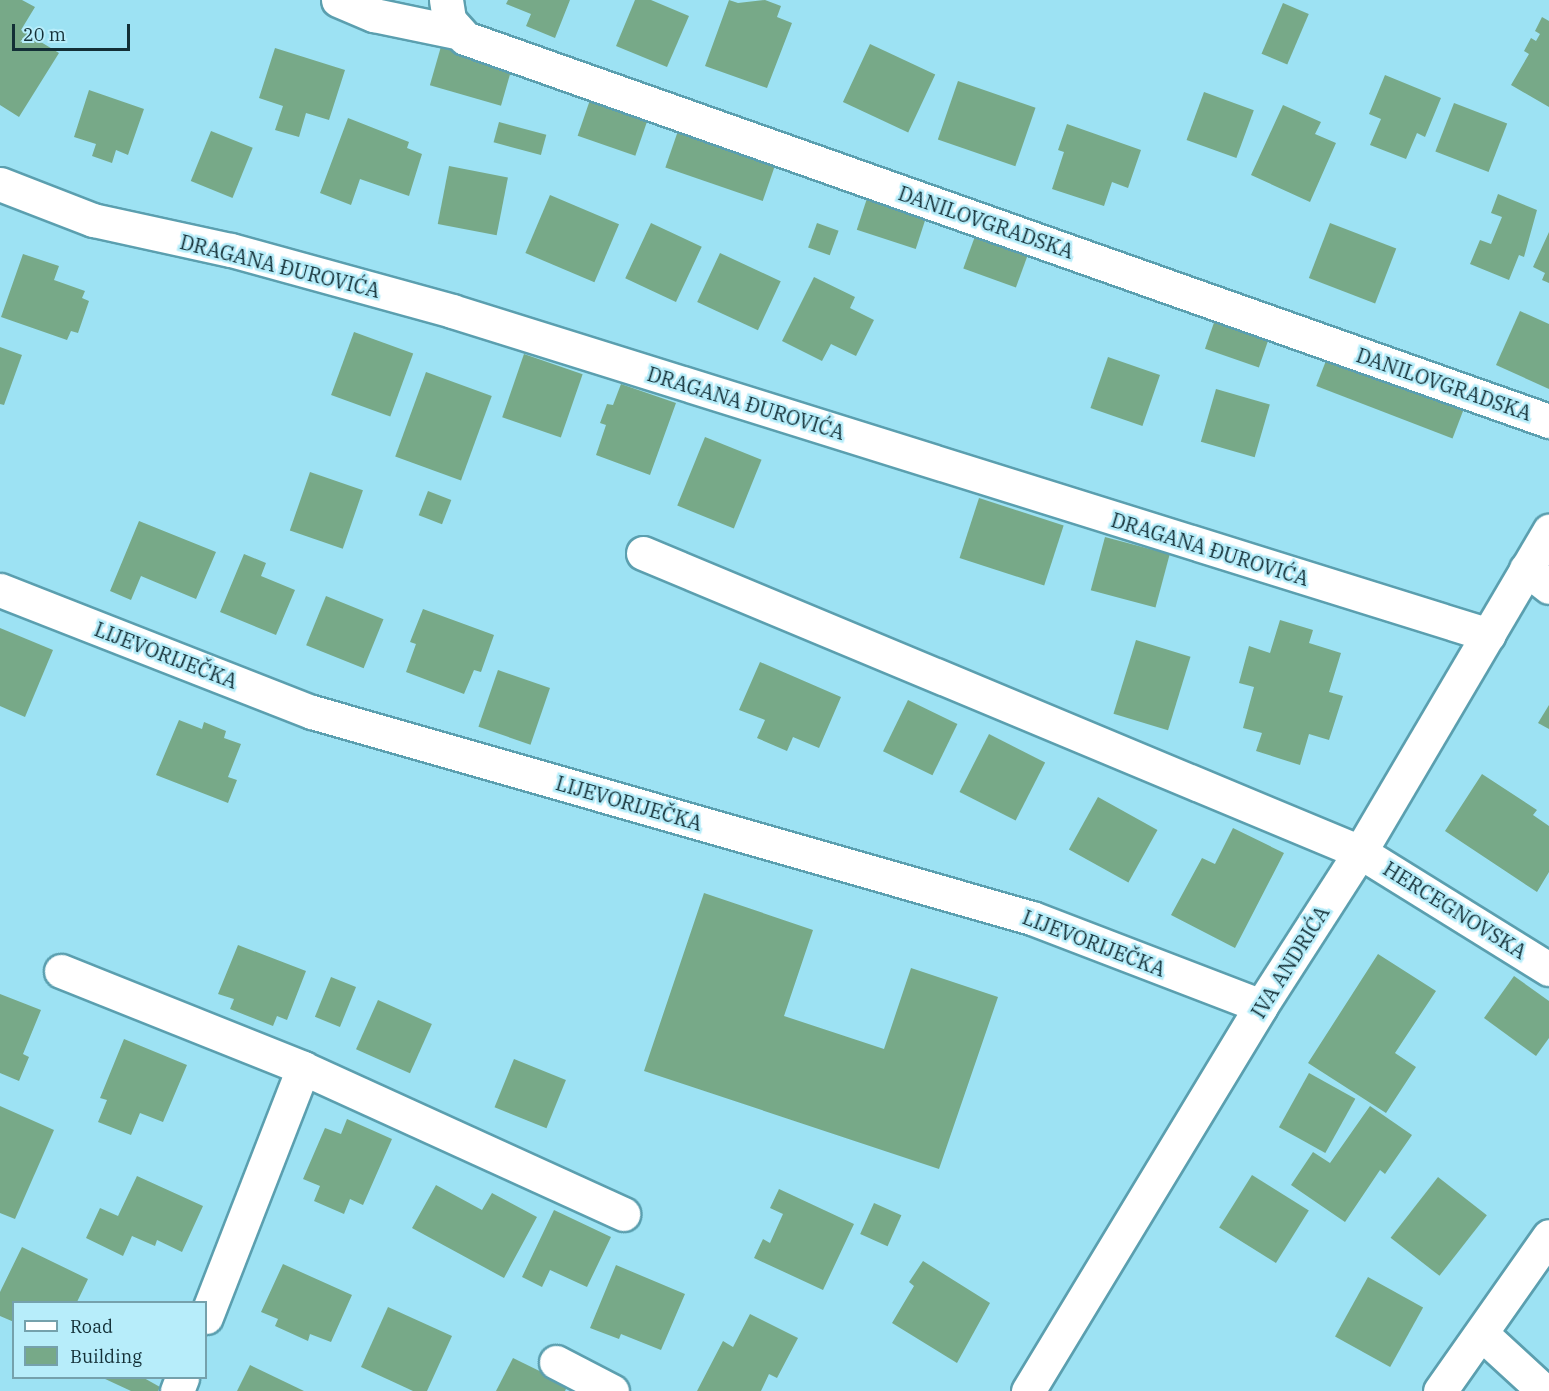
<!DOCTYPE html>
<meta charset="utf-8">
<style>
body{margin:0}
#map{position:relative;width:1549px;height:1391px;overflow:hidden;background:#9de2f3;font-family:"IBM Plex Serif",serif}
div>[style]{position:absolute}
.building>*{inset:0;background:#77a988;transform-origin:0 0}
.roads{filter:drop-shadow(2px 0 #5b9faf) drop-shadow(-2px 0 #5b9faf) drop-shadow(0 2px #5b9faf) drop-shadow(0 -2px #5b9faf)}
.minor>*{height:33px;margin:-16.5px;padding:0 16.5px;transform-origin:16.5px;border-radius:16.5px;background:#fff}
span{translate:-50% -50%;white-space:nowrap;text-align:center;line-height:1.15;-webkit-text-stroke:5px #b7edfa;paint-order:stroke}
.street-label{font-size:20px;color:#132f36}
.legend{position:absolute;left:12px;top:1301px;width:195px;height:78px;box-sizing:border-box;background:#b7edfa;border:2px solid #75a1ac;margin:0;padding:8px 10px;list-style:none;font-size:18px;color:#132f36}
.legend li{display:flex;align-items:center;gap:12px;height:30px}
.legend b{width:30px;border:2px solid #75a1ac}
.scale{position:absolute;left:12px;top:24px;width:118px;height:27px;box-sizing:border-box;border:3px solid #132f36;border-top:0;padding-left:8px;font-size:18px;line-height:21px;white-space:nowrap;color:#132f36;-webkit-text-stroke:4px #b7edfa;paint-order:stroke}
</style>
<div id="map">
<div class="building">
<i style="clip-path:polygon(0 0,22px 0,35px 7px,21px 30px,59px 53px,19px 117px,0 105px)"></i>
<i style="clip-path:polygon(508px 0,570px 0,555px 38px,526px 26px,531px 14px,506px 4px)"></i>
<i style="clip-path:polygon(635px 0,651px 0,689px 16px,667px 67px,616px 46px)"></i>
<i style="clip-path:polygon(729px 0,738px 3px,765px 0,781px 6px,777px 17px,792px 23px,767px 88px,705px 66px)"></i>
<i style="left:1283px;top:3px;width:28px;height:55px;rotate:23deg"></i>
<i style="clip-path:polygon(1542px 17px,1549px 21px,1549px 107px,1511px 85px,1529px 54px,1524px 51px,1531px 38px,1536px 41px,1540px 34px,1535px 31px)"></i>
<i style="left:442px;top:43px;width:74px;height:44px;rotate:16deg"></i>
<i style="left:870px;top:44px;width:72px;height:64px;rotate:25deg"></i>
<i style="clip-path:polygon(275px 48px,345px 70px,329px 120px,306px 113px,299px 137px,275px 130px,283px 106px,259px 98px)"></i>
<i style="clip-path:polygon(1385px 75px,1441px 98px,1425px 137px,1417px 133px,1406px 159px,1370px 145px,1381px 119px,1369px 114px)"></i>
<i style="left:958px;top:81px;width:82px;height:62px;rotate:19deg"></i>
<i style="clip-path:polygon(89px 90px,144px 109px,128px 155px,116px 150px,112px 163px,92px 156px,96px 144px,74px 137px)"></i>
<i style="left:1204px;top:92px;width:53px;height:51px;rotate:20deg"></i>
<i style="left:591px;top:97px;width:61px;height:41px;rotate:19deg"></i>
<i style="left:1454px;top:103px;width:57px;height:52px;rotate:21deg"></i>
<i style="clip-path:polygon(1283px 105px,1321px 122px,1315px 134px,1336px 143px,1310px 202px,1251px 175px)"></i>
<i style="clip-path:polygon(348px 118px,409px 142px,407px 148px,422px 154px,409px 196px,360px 179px,351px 205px,320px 193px)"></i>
<i style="left:499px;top:122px;width:49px;height:21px;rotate:15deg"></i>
<i style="clip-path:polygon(1067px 124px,1141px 150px,1128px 188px,1112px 182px,1104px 206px,1052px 189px,1064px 152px,1058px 150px)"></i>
<i style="left:680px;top:125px;width:103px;height:45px;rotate:19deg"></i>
<i style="left:211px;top:131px;width:45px;height:54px;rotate:22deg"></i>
<i style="left:449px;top:166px;width:60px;height:59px;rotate:11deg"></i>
<i style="left:871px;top:186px;width:62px;height:46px;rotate:18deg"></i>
<i style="clip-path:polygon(1498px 194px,1537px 210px,1524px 257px,1519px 255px,1509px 280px,1470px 264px,1480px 240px,1491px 244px,1502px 217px,1491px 213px)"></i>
<i style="left:550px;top:195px;width:75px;height:63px;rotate:23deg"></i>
<i style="left:651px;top:223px;width:56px;height:61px;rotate:25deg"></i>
<i style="left:817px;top:223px;width:23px;height:26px;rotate:20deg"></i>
<i style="left:1330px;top:223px;width:71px;height:59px;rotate:21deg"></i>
<i style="left:978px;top:228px;width:56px;height:43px;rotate:20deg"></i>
<i style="clip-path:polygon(1549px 232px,1549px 283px,1542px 280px,1545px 273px,1533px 267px)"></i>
<i style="left:720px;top:253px;width:67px;height:54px;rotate:25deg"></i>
<i style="clip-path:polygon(23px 254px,59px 266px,54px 280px,85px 291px,82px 298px,89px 301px,78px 333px,71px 331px,67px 340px,1px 317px)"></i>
<i style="clip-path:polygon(814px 277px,855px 297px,850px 308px,874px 320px,856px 356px,831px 344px,822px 361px,782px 341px)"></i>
<i style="left:1218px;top:311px;width:57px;height:40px;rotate:19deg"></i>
<i style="clip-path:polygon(1520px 311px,1549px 324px,1549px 389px,1496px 365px)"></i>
<i style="left:354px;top:332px;width:63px;height:67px;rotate:20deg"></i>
<i style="left:1332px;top:345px;width:146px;height:44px;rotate:21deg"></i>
<i style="clip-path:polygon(0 347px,22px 355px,4px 405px,0 404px)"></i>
<i style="left:524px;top:354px;width:62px;height:67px;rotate:19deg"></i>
<i style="left:1108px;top:357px;width:55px;height:54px;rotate:19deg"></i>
<i style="left:426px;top:372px;width:70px;height:90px;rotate:20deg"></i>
<i style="clip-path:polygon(621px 384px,676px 403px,650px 475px,596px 455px,606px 425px,600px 423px,607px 404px,613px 405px)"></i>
<i style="left:1216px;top:389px;width:56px;height:55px;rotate:16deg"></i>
<i style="left:705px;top:437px;width:61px;height:74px;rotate:22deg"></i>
<i style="left:310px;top:472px;width:56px;height:62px;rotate:19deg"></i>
<i style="left:428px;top:491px;width:25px;height:26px;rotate:21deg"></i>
<i style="left:979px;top:498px;width:89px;height:63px;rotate:18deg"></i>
<i style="clip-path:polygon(139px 521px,216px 552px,196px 599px,141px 576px,131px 600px,110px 591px)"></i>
<i style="left:1105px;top:537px;width:67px;height:55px;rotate:15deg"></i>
<i style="clip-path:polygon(244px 554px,266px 563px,261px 576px,295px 590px,276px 635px,220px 612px)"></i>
<i style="left:326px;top:596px;width:62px;height:53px;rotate:22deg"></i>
<i style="clip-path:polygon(423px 609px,494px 635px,481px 672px,474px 670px,464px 694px,406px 672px,416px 644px,410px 642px)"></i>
<i style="clip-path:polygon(1280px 620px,1313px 630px,1309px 643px,1341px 653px,1329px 692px,1343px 696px,1329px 740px,1309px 734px,1300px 765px,1256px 751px,1262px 733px,1243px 728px,1254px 687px,1239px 683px,1249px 646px,1270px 653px)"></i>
<i style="clip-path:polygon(0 628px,53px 650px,25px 717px,0 706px)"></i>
<i style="left:1136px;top:640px;width:57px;height:77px;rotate:17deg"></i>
<i style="clip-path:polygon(760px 662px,841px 697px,819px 748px,793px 737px,787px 751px,757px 738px,765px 720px,739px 710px)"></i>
<i style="left:498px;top:670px;width:55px;height:60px;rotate:19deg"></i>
<i style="left:908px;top:700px;width:55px;height:57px;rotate:26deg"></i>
<i style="clip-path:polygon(1549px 705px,1549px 729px,1538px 723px)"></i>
<i style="clip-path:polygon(179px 720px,202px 729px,204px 722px,226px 731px,224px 738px,241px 744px,228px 777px,237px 780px,228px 803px,156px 775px)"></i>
<i style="left:989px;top:734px;width:63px;height:65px;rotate:27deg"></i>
<i style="clip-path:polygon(1482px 774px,1537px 810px,1533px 815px,1549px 826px,1549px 872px,1537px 892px,1445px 831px)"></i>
<i style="left:1098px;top:797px;width:68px;height:60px;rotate:29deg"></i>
<i style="clip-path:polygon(1233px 828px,1284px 853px,1235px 948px,1171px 915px,1202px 858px,1215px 864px)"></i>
<i style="clip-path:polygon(704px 893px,813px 930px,784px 1016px,884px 1049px,911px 968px,998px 997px,939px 1169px,644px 1071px)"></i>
<i style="clip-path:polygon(238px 945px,306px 971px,287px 1020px,277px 1016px,273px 1026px,230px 1009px,234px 999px,218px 994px)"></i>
<i style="clip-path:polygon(1378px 954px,1436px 991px,1395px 1053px,1416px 1067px,1386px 1113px,1308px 1063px)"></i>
<i style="clip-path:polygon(1514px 976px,1549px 1001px,1549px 1038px,1536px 1056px,1484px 1018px)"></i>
<i style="left:331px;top:977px;width:27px;height:43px;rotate:22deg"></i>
<i style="clip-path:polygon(0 994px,41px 1010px,23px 1054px,29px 1057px,19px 1081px,0 1073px)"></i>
<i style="left:378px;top:1000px;width:59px;height:54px;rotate:24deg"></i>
<i style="clip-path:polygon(124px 1039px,187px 1065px,163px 1122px,140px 1113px,131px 1135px,98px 1122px,107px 1100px,100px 1098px)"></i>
<i style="left:514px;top:1059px;width:56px;height:52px;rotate:22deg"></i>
<i style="left:1309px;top:1073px;width:53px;height:62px;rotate:29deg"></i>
<i style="clip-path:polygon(0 1106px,54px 1130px,15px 1219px,0 1213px)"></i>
<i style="clip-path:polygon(1370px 1106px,1412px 1135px,1385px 1174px,1380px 1170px,1345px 1222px,1291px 1185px,1313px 1152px,1330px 1163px)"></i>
<i style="clip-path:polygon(347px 1119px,392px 1139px,363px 1205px,350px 1199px,344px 1214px,314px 1201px,320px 1186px,303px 1179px,325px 1128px,341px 1134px)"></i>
<i style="left:1252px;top:1175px;width:67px;height:62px;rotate:32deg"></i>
<i style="clip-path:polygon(137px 1176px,203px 1206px,182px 1252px,157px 1240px,155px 1246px,132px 1236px,123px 1256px,86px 1238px,100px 1208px,118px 1216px)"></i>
<i style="left:1438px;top:1177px;width:62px;height:77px;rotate:38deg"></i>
<i style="clip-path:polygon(436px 1185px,482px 1210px,492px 1193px,537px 1217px,504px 1278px,412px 1228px)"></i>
<i style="clip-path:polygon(779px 1189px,854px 1224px,823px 1290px,754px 1258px,763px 1239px,770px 1243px,783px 1214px,770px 1208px)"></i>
<i style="left:874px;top:1203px;width:30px;height:34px;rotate:24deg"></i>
<i style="clip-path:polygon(554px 1210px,611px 1237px,587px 1287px,550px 1270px,542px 1287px,522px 1277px)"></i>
<i style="clip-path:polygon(22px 1247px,88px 1279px,77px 1302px,14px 1302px,14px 1322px,0 1316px,0 1292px)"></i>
<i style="clip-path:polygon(923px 1261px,990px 1303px,957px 1363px,892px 1323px,914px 1286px,909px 1282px)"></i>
<i style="clip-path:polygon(283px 1264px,352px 1295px,331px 1342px,310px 1334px,308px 1341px,275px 1326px,278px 1319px,261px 1312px)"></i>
<i style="clip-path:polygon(616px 1265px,685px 1294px,661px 1350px,621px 1334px,619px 1339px,590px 1328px)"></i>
<i style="left:1368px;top:1277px;width:63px;height:68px;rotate:29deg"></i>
<i style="clip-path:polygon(388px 1307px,452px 1336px,427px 1391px,413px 1391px,361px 1367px)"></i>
<i style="clip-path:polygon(750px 1314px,798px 1338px,777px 1378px,769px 1374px,761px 1391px,697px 1391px,723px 1341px,733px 1347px)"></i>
<i style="clip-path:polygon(513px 1358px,568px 1385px,565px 1391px,496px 1391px)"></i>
<i style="clip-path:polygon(250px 1365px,304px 1391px,237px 1391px)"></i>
<i style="clip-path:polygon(103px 1378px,144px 1378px,160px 1387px,158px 1391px,131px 1391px)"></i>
</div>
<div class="roads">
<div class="minor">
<i style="left:338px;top:0;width:39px;rotate:23deg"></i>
<i style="left:374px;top:15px;width:84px;rotate:11.7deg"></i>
<i style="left:446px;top:0;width:20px;rotate:81deg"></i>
<i style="left:449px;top:20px;width:24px;rotate:48deg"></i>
<i style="left:465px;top:38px;width:1150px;rotate:19.46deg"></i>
<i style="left:0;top:184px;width:100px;rotate:21.2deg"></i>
<i style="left:93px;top:220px;width:141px;rotate:12.3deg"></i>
<i style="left:231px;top:250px;width:229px;rotate:15.4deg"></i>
<i style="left:452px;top:311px;width:1086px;rotate:17.35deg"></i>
<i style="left:643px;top:553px;width:777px;rotate:22.64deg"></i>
<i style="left:1360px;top:852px;width:222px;rotate:31.8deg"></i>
<i style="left:1526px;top:569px;width:29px;rotate:38deg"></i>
<i style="left:0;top:590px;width:335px;rotate:21.4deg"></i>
<i style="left:312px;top:712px;width:749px;rotate:15.97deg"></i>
<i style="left:1032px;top:918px;width:245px;rotate:21deg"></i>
<i style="left:61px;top:971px;width:261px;rotate:21.8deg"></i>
<i style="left:303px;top:1068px;width:352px;rotate:24.5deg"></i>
<i style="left:206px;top:1317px;width:267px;rotate:-68.7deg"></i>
<i style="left:1483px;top:1335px;width:83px;rotate:42.6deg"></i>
<i style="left:556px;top:1362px;width:63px;rotate:27.4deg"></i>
<i style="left:177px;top:1391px;width:14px;rotate:-69deg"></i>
<i style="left:1028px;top:1391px;width:450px;rotate:-58.8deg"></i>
<i style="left:1261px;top:1006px;width:183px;rotate:-57.3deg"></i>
<i style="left:1360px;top:852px;width:373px;rotate:-59.5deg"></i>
<i style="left:1440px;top:1391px;width:189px;rotate:-54.9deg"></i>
</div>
</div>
<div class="street-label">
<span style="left:986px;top:222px;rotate:19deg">DANILOVGRADSKA</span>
<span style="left:280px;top:266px;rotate:14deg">DRAGANA ĐUROVIĆA</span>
<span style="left:1444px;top:384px;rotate:19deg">DANILOVGRADSKA</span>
<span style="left:746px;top:403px;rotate:17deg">DRAGANA ĐUROVIĆA</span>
<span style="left:1210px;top:549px;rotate:17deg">DRAGANA ĐUROVIĆA</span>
<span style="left:166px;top:655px;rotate:21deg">LIJEVORIJEČKA</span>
<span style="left:629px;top:803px;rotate:16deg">LIJEVORIJEČKA</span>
<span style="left:1455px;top:910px;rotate:32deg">HERCEGNOVSKA</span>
<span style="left:1094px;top:943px;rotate:21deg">LIJEVORIJEČKA</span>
<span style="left:1290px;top:962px;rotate:-58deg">IVA ANDRIĆA</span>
</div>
<ul class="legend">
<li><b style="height:8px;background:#fff"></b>Road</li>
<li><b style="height:16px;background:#77a988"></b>Building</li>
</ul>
<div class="scale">20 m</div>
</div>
